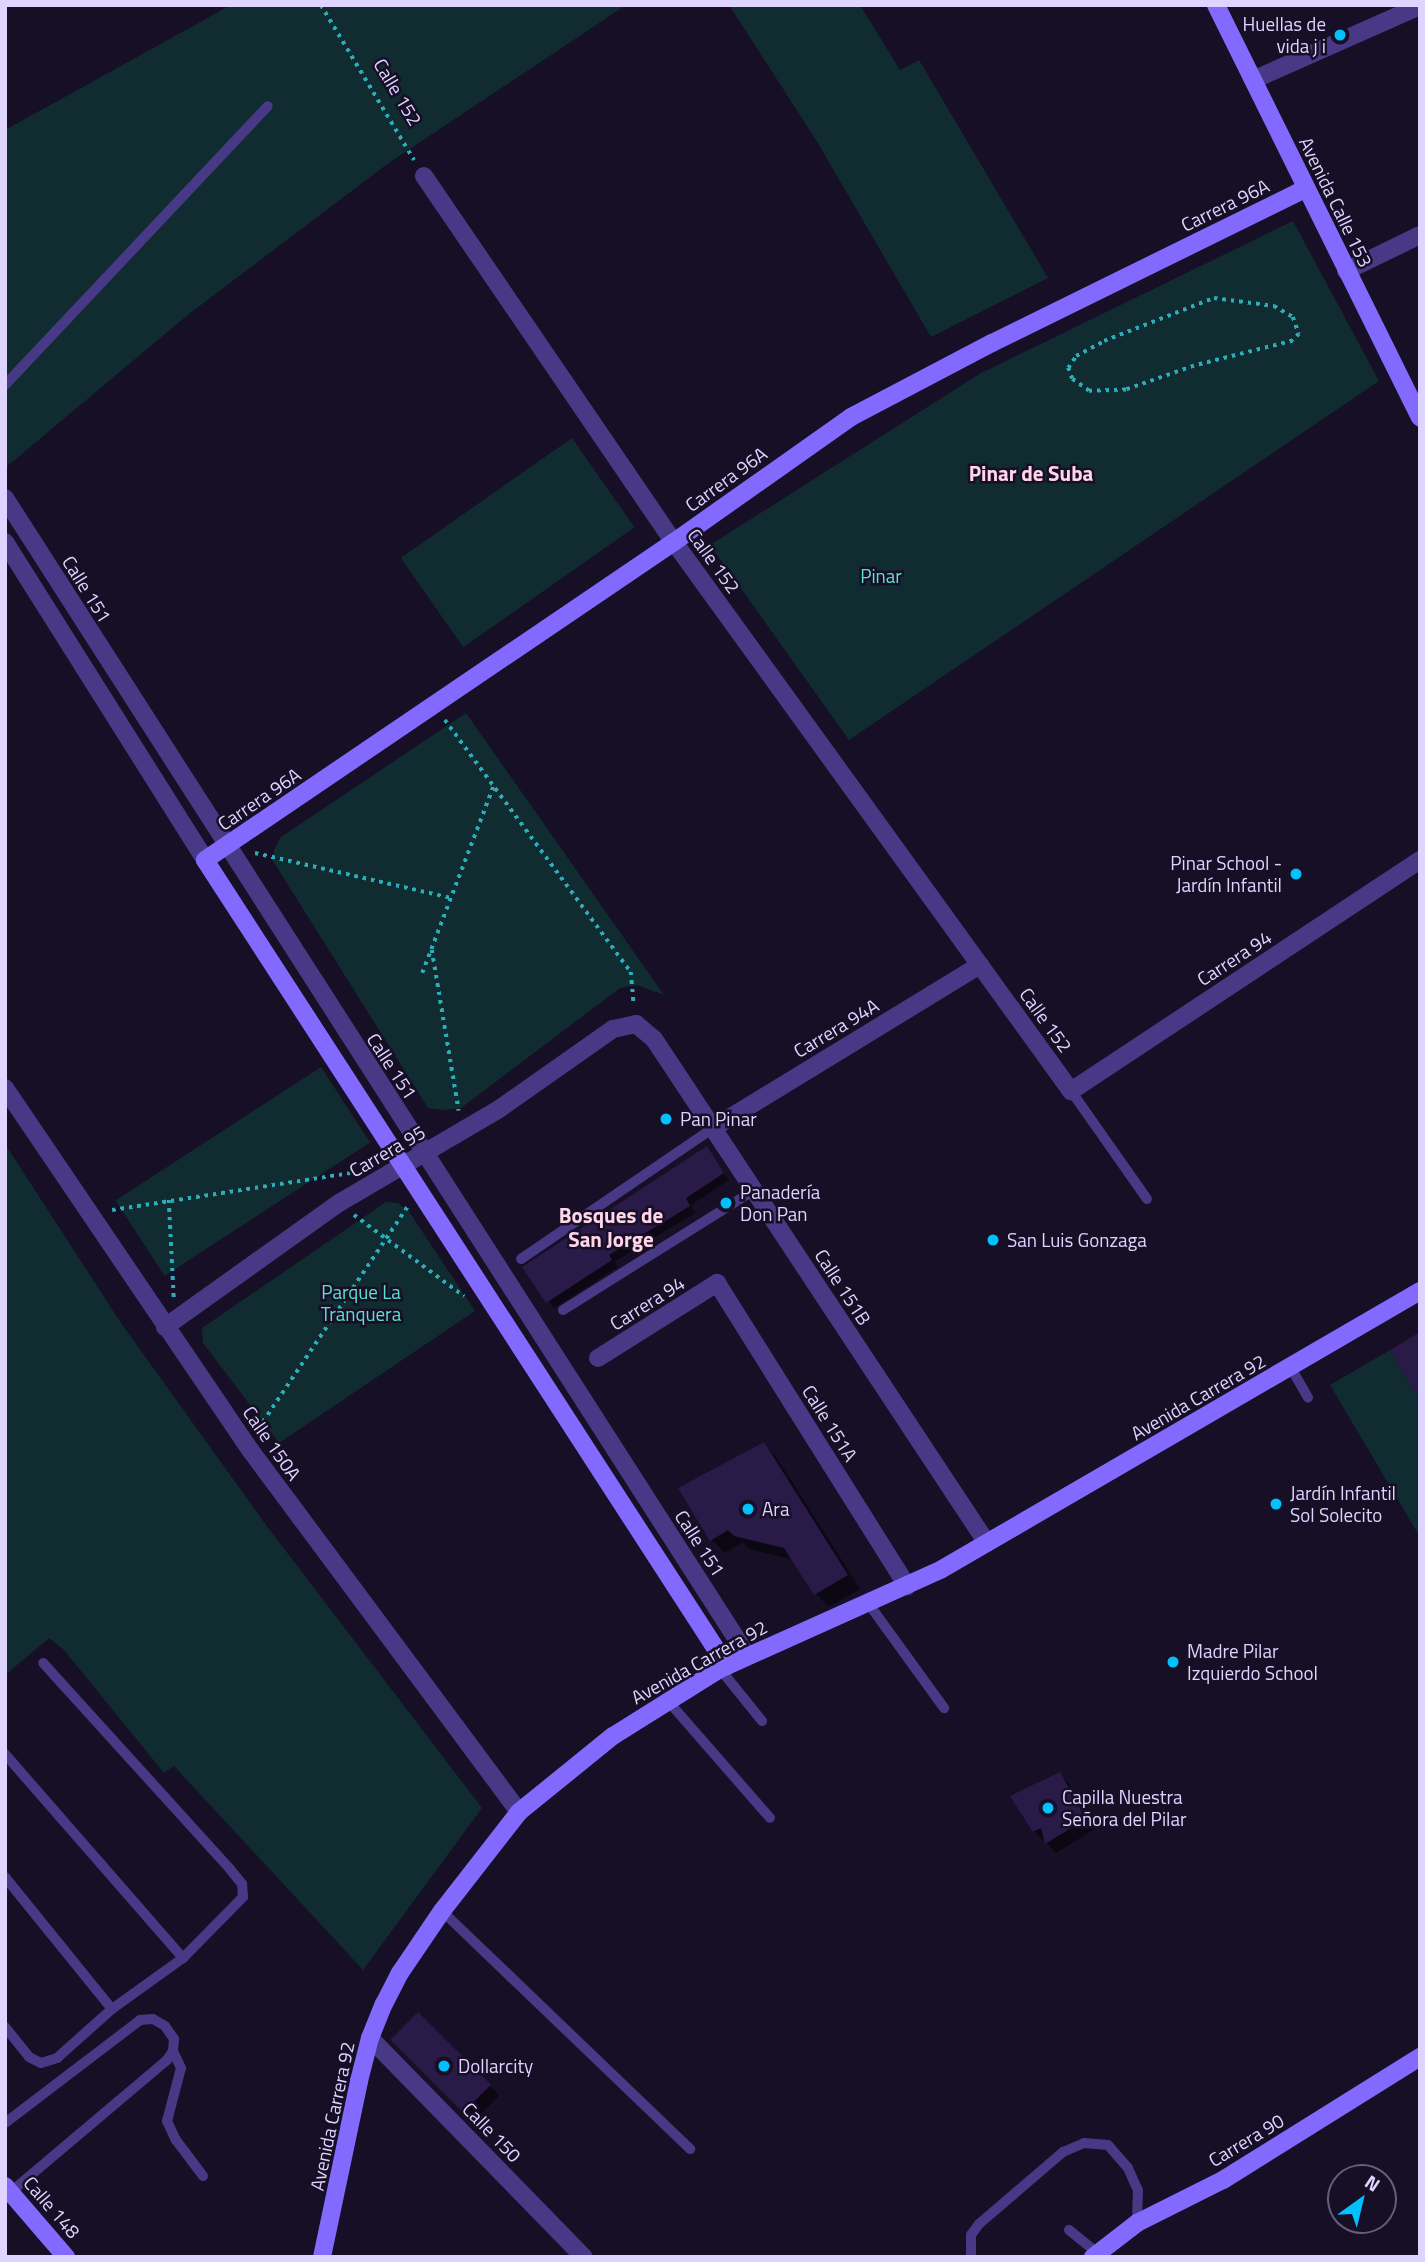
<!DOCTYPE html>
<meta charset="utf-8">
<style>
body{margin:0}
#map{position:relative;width:1425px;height:2262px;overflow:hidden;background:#160f26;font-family:"Titillium Web",sans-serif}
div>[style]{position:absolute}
.green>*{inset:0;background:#112c30;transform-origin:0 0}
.shadow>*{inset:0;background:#0007;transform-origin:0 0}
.building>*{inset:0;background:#2a1a47;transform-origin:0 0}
.path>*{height:3.5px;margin-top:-1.75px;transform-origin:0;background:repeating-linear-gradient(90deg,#2dadb9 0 3.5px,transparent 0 8.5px)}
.lane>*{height:10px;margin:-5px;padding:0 5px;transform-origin:5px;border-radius:5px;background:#473985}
.street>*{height:18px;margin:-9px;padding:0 9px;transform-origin:9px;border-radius:9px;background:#473985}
.secondary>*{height:18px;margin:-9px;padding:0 9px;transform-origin:9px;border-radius:9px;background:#836aff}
.dots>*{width:19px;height:19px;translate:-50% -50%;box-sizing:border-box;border:4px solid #160f26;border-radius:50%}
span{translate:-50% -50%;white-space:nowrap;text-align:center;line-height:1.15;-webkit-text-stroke:5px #160f26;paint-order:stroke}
.poi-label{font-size:19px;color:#dfd3ff}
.right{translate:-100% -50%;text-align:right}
.left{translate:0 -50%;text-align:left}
.street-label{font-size:19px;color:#dfd3ff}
.park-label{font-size:19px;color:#5de1d3}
.neighbourhood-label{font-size:21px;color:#ffd5ea;font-weight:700}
.frame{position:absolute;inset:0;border:7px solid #dfd3ff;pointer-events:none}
.north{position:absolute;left:1327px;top:2164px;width:70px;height:70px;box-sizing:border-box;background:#160f26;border:2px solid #665d7d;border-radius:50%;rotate:34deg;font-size:19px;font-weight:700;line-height:28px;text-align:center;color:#dfd3ff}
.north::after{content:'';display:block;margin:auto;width:24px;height:32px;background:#00c0fe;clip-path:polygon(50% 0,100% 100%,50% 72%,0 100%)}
</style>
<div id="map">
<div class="green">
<i style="clip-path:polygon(231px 5px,626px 5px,386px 165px,189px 314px,5px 468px,5px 130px)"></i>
<i style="clip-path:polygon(729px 5px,860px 5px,900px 70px,919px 60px,1048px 278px,931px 337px,816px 140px)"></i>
<i style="clip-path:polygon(1293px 221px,1379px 381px,849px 740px,710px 545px,981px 373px)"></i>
<i style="left:572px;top:438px;width:109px;height:209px;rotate:55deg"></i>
<i style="clip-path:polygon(466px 713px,664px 995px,637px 985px,620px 988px,461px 1108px,443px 1110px,428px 1108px,273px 861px,274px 850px,281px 837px)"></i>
<i style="left:321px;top:1067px;width:90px;height:245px;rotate:57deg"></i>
<i style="clip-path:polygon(5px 1144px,121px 1323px,266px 1525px,482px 1808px,363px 1970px,174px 1766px,164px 1773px,64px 1650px,49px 1638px,5px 1675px)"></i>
<i style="clip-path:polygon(386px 1202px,398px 1203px,408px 1210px,475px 1311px,279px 1443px,203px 1343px,202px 1328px)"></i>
<i style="clip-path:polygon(1390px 1350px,1420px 1401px,1420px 1537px,1330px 1385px)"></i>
</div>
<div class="shadow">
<i style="clip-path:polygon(706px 1148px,729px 1180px,691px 1205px,695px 1213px,614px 1262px,618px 1267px,554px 1308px,525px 1267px)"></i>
<i style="clip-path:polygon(764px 1445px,777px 1458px,860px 1589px,829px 1607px,816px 1594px,794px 1560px,749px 1549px,743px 1542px,725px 1553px,711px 1539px)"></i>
<i style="clip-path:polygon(1059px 1774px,1069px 1784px,1095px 1829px,1056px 1853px,1034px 1831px)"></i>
<i style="left:428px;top:2024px;width:101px;height:36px;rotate:45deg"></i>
</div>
<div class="building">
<i style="clip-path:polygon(707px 1146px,724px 1173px,686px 1198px,690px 1206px,609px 1255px,612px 1260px,546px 1303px,522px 1267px)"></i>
<i style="clip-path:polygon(1420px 1332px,1420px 1401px,1390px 1350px)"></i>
<i style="clip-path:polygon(764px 1442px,848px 1575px,814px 1595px,784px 1548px,734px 1536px,728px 1530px,710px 1541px,678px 1488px)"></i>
<i style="clip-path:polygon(1060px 1772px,1086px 1819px,1045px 1844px,1041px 1828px,1033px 1832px,1010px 1796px)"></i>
<i style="left:418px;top:2012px;width:103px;height:39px;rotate:45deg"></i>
</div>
<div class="path">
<i style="left:321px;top:5px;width:181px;rotate:59deg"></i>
<i style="left:1214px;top:298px;width:61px;rotate:7.6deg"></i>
<i style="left:1274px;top:306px;width:22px;rotate:30deg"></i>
<i style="left:1293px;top:317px;width:18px;rotate:71deg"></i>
<i style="left:1299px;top:334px;width:9px;rotate:131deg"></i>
<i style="left:1293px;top:341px;width:102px;rotate:165.8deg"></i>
<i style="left:1194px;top:366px;width:72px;rotate:160.6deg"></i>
<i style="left:1126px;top:390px;width:37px;rotate:178deg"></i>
<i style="left:1089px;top:391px;width:21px;rotate:-145deg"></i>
<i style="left:1072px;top:379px;width:12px;rotate:-110deg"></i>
<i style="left:1068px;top:368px;width:14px;rotate:-56deg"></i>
<i style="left:1076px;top:356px;width:32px;rotate:-28deg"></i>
<i style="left:1104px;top:341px;width:118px;rotate:-21.4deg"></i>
<i style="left:445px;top:720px;width:313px;rotate:53.6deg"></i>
<i style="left:631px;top:972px;width:33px;rotate:85deg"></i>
<i style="left:255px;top:853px;width:201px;rotate:12.9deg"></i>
<i style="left:432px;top:950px;width:163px;rotate:80.5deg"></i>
<i style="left:422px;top:973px;width:199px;rotate:-69.1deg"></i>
<i style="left:169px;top:1200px;width:99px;rotate:87.1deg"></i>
<i style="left:112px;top:1210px;width:241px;rotate:-8.8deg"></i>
<i style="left:354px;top:1215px;width:137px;rotate:36.4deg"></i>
<i style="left:258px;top:1429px;width:269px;rotate:-56.1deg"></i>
</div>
<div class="lane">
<i style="left:5px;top:385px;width:383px;rotate:-46.7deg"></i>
<i style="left:1071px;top:1091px;width:132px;rotate:54.9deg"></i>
<i style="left:521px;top:1259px;width:232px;rotate:-34.3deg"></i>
<i style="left:563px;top:1310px;width:226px;rotate:-32.1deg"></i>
<i style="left:1291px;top:1368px;width:34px;rotate:60deg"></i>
<i style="left:868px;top:1603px;width:130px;rotate:54.1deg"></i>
<i style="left:720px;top:1669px;width:67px;rotate:51.1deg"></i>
<i style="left:668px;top:1701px;width:155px;rotate:48.9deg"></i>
<i style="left:5px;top:1754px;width:271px;rotate:48.9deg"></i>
<i style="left:5px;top:1877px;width:170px;rotate:51deg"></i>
<i style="left:442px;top:1911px;width:344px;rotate:43.8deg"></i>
<i style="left:5px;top:2027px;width:38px;rotate:51deg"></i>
<i style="left:29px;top:2057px;width:13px;rotate:27deg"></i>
<i style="left:41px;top:2063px;width:17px;rotate:-17deg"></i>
<i style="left:57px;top:2058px;width:74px;rotate:-41.7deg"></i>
<i style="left:112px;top:2009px;width:87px;rotate:-35.7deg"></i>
<i style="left:183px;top:1958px;width:86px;rotate:-45.5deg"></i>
<i style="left:243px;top:1897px;width:13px;rotate:-94deg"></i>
<i style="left:242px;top:1884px;width:19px;rotate:-129deg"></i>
<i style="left:230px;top:1869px;width:278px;rotate:-132.2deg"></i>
<i style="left:173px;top:2051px;width:19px;rotate:65deg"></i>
<i style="left:181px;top:2068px;width:55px;rotate:104.8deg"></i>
<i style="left:167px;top:2121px;width:21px;rotate:65deg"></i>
<i style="left:176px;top:2140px;width:45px;rotate:53.1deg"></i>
<i style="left:5px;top:2123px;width:170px;rotate:-37.3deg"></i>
<i style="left:140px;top:2020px;width:13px;rotate:-4deg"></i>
<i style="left:153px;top:2019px;width:14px;rotate:30deg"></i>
<i style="left:165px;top:2026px;width:16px;rotate:55deg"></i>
<i style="left:174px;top:2039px;width:12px;rotate:95deg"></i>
<i style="left:173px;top:2051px;width:11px;rotate:124deg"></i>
<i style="left:167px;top:2060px;width:204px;rotate:139.8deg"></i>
<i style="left:1069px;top:2230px;width:36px;rotate:39deg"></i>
<i style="left:971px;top:2257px;width:22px;rotate:-90deg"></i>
<i style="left:971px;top:2235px;width:14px;rotate:-54deg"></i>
<i style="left:979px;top:2224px;width:111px;rotate:-40.6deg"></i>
<i style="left:1063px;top:2152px;width:23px;rotate:-23deg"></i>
<i style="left:1084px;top:2143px;width:24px;rotate:5deg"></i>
<i style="left:1108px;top:2145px;width:30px;rotate:49deg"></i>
<i style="left:1128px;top:2168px;width:24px;rotate:66deg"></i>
<i style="left:1138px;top:2190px;width:33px;rotate:92deg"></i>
</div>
<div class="street">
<i style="left:1253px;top:80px;width:183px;rotate:-23.9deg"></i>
<i style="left:424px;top:176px;width:443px;rotate:55.7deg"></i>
<i style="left:674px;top:542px;width:678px;rotate:54.13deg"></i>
<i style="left:1071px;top:1091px;width:419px;rotate:-33.5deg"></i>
<i style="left:1346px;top:271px;width:82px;rotate:-25.9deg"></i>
<i style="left:5px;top:498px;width:1374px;rotate:57.33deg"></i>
<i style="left:5px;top:542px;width:376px;rotate:57.8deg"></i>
<i style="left:5px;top:1088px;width:439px;rotate:55.9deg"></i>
<i style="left:251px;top:1451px;width:450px;rotate:53.4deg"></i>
<i style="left:713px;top:1128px;width:313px;rotate:-31.4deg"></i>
<i style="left:165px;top:1327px;width:214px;rotate:-35.5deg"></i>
<i style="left:339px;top:1203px;width:186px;rotate:-30.4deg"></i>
<i style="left:499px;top:1109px;width:139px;rotate:-35.1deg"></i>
<i style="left:613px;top:1029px;width:24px;rotate:-12deg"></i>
<i style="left:636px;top:1024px;width:23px;rotate:40deg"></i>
<i style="left:654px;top:1039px;width:604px;rotate:56.55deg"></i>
<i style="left:598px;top:1358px;width:141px;rotate:-32.2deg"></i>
<i style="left:717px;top:1283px;width:358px;rotate:57.9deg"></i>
<i style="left:370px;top:2038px;width:306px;rotate:45.7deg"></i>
</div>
<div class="secondary">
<i style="left:1216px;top:5px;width:460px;rotate:63.7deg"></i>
<i style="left:727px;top:1666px;width:960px;rotate:-122.93deg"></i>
<i style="left:205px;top:860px;width:567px;rotate:-34.14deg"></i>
<i style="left:674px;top:542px;width:217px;rotate:-35.2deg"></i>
<i style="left:851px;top:417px;width:159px;rotate:-27.7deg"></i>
<i style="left:992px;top:343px;width:349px;rotate:-26.2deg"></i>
<i style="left:5px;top:2186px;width:94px;rotate:49.3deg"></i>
<i style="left:322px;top:2257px;width:180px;rotate:-78.1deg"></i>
<i style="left:359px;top:2081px;width:44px;rotate:-75.7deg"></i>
<i style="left:370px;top:2038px;width:37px;rotate:-68deg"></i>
<i style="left:384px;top:2004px;width:35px;rotate:-63deg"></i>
<i style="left:400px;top:1973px;width:75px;rotate:-55.9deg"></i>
<i style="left:442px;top:1911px;width:125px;rotate:-52.1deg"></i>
<i style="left:519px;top:1812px;width:121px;rotate:-39deg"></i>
<i style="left:613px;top:1736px;width:126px;rotate:-32.1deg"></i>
<i style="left:720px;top:1669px;width:243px;rotate:-24.2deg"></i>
<i style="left:942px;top:1569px;width:553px;rotate:-30.18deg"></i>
<i style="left:1093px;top:2257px;width:56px;rotate:-37.7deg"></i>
<i style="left:1137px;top:2223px;width:96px;rotate:-26.6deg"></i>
<i style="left:1223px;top:2180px;width:232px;rotate:-32deg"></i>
</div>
<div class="dots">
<i style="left:1340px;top:35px;background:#00c0fe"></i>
<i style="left:1296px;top:874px;background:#00c0fe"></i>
<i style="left:666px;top:1119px;background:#00c0fe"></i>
<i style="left:726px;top:1203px;background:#00c0fe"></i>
<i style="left:993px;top:1240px;background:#00c0fe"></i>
<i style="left:1276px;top:1504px;background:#00c0fe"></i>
<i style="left:748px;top:1509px;background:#00c0fe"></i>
<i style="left:1173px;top:1662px;background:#00c0fe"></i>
<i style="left:1048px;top:1808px;background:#00c0fe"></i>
<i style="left:444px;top:2066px;background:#00c0fe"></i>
</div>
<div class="poi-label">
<span class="right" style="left:1326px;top:35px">Huellas de<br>vida j i</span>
<span class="right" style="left:1282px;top:874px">Pinar School -<br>Jardín Infantil</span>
<span class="left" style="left:680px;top:1119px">Pan Pinar</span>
<span class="left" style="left:740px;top:1203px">Panadería<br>Don Pan</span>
<span class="left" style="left:1007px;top:1240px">San Luis Gonzaga</span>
<span class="left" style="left:1290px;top:1504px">Jardín Infantil<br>Sol Solecito</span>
<span class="left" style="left:762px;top:1509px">Ara</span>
<span class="left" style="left:1187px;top:1662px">Madre Pilar<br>Izquierdo School</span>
<span class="left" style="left:1062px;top:1808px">Capilla Nuestra<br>Señora del Pilar</span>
<span class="left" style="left:458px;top:2066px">Dollarcity</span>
</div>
<div class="street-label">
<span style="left:398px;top:92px;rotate:59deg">Calle 152</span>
<span style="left:1336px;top:202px;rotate:64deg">Avenida Calle 153</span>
<span style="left:1225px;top:205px;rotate:-26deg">Carrera 96A</span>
<span style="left:726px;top:479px;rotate:-36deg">Carrera 96A</span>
<span style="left:714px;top:561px;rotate:54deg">Calle 152</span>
<span style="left:87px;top:589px;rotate:58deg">Calle 151</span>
<span style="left:259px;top:799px;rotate:-34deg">Carrera 96A</span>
<span style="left:1234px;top:958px;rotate:-33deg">Carrera 94</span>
<span style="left:1046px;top:1020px;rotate:54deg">Calle 152</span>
<span style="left:836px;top:1028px;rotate:-31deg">Carrera 94A</span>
<span style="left:392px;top:1066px;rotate:57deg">Calle 151</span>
<span style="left:387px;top:1151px;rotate:-30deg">Carrera 95</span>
<span style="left:843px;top:1287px;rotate:57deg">Calle 151B</span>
<span style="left:647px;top:1303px;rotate:-32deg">Carrera 94</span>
<span style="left:1198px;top:1397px;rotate:-30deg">Avenida Carrera 92</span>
<span style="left:830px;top:1423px;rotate:58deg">Calle 151A</span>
<span style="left:272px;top:1443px;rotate:55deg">Calle 150A</span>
<span style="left:700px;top:1543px;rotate:57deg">Calle 151</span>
<span style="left:699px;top:1662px;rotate:-29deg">Avenida Carrera 92</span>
<span style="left:332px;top:2116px;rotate:-78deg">Avenida Carrera 92</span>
<span style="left:492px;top:2132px;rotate:46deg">Calle 150</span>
<span style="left:1246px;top:2140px;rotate:-31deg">Carrera 90</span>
<span style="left:52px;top:2207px;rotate:49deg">Calle 148</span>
</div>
<div class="park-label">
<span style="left:881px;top:576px">Pinar</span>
<span style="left:361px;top:1303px">Parque La<br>Tranquera</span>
</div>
<div class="neighbourhood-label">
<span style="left:1031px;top:473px">Pinar de Suba</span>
<span style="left:611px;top:1227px">Bosques de<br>San Jorge</span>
</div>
<div class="frame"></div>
<div class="north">N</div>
</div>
